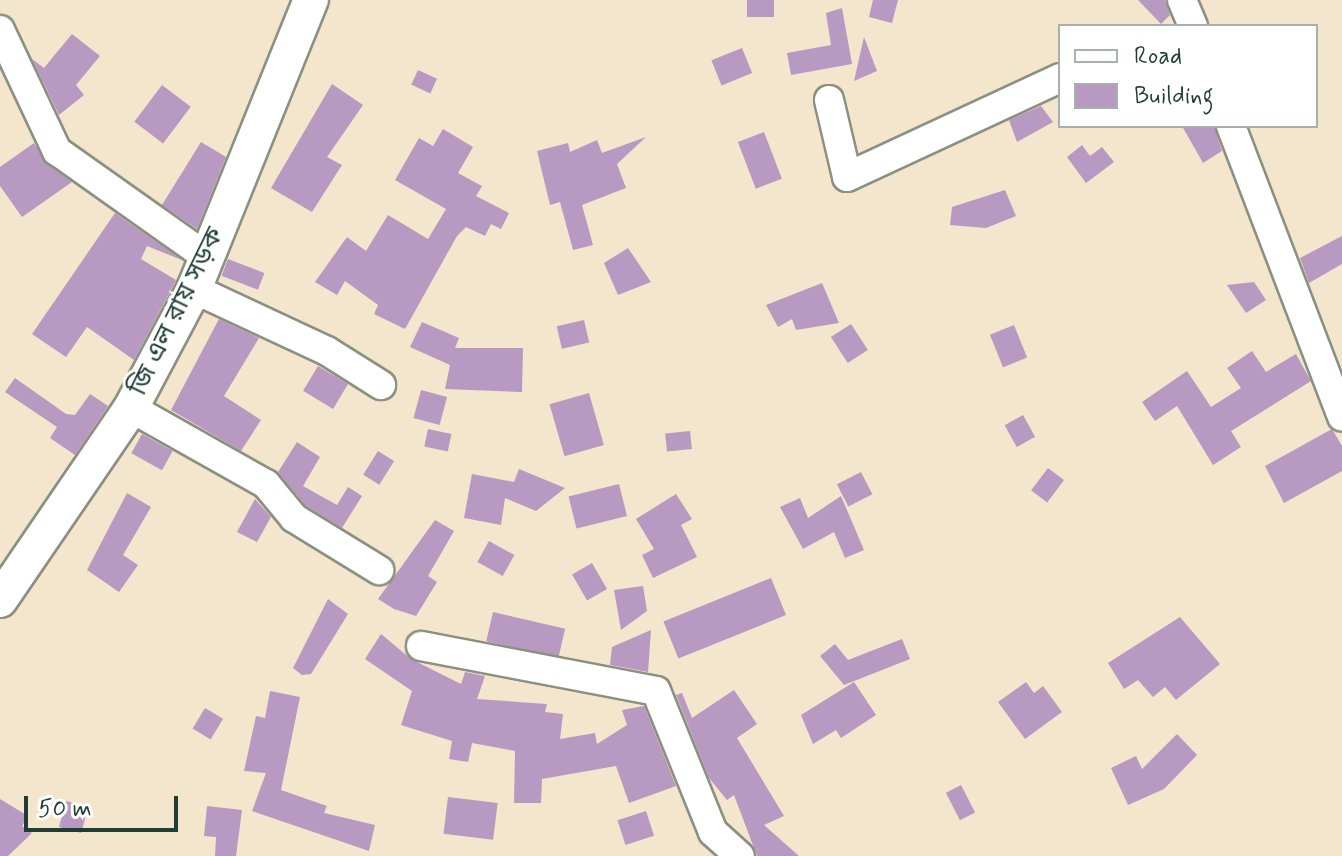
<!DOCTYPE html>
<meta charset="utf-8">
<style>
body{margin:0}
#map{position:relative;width:1342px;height:856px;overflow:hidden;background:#f4e5cd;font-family:Mynerve,"Noto Sans Bengali",sans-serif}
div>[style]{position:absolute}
.building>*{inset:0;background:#b899c1;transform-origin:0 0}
.roads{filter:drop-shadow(2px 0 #8a9180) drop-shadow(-2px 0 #8a9180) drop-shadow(0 2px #8a9180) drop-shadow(0 -2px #8a9180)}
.minor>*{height:28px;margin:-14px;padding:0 14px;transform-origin:14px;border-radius:14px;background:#fff}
.major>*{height:34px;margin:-17px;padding:0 17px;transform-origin:17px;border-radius:17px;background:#fff}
span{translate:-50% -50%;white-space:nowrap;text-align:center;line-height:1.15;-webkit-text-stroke:6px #fff;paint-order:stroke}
.street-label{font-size:26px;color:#1f3d34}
.legend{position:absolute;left:1058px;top:24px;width:260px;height:104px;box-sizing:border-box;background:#fff;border:2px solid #a5b1ae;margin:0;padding:10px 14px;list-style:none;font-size:24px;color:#1f3d34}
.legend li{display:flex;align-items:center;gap:16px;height:40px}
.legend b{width:40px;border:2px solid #a5b1ae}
.scale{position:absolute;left:24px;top:796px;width:154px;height:36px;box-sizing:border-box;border:4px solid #1f3d34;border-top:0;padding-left:10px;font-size:24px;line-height:28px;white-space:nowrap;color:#1f3d34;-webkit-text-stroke:6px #fff;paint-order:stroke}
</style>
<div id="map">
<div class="building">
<i style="left:747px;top:0;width:27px;height:17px"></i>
<i style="clip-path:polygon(873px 0,898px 0,892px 23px,869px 17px)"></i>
<i style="clip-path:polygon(1138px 0,1165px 0,1170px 15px,1161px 24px)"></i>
<i style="clip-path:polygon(842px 8px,852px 64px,791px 75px,787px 53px,831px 45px,826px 13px)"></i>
<i style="clip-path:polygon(72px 34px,100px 56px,76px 85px,84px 95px,59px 115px,32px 59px,44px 68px)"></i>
<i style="clip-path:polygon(864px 37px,877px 71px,854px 81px)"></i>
<i style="left:742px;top:48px;width:27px;height:33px;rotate:68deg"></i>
<i style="left:418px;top:70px;width:21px;height:16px;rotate:25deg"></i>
<i style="clip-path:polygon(332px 84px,363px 105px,327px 157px,342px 165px,312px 212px,271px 188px)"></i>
<i style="left:162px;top:85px;width:36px;height:46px;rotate:37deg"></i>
<i style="clip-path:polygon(1041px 106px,1053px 122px,1017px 142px,1009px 120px)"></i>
<i style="clip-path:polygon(1182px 126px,1214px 126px,1222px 151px,1203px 163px)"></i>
<i style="clip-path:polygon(443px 129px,473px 147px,458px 173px,482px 186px,476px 196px,509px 213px,501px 229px,491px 224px,485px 236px,466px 227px,457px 236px,405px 329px,374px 314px,378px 305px,345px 281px,337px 295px,315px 282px,347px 237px,366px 251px,388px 215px,428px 239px,446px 209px,395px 180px,419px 138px,433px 146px)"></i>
<i style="left:764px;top:132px;width:50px;height:28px;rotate:69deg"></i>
<i style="clip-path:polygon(646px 137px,617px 164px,626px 188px,582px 205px,593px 245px,573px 250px,560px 202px,550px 205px,537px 151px,568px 143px,570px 152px,597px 140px,602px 153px)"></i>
<i style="clip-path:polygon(201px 142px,226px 157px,197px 229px,162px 205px)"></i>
<i style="clip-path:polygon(34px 143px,47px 164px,72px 182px,22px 217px,0 186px,0 167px)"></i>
<i style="clip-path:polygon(1082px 145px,1090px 156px,1102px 147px,1114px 162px,1086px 183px,1067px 157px)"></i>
<i style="clip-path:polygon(1005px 190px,1016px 216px,986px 228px,950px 225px,952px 207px)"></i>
<i style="clip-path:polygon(115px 213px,182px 260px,147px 246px,141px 259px,176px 280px,134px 360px,87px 327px,66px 357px,32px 334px)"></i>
<i style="clip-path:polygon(1342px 236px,1342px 264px,1309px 283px,1300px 258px)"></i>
<i style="clip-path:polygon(628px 248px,651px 282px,618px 295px,604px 263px)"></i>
<i style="left:228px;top:259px;width:39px;height:18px;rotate:21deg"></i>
<i style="clip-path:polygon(1254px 282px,1266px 300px,1246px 313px,1227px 285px)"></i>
<i style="clip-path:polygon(822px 283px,839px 323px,796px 330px,792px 319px,778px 327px,766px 305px)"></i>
<i style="clip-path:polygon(219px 319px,259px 338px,224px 396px,261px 420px,241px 451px,171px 410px)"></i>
<i style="left:584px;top:320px;width:23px;height:28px;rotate:77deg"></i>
<i style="clip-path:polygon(422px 322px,459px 338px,455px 348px,523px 348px,522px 392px,445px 389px,450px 365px,410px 347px)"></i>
<i style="left:851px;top:324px;width:31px;height:24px;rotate:57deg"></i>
<i style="left:1014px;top:325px;width:35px;height:26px;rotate:68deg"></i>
<i style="clip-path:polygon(1252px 351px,1266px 372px,1296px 354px,1311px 381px,1231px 431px,1241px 447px,1213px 465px,1177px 406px,1155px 421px,1142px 402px,1187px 371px,1211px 407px,1241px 388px,1227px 368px)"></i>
<i style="left:318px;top:366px;width:35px;height:29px;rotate:31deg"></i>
<i style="clip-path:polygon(15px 378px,66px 414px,75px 415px,90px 394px,108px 406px,75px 455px,50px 438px,57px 427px,5px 392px)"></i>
<i style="left:421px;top:390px;width:27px;height:29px;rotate:15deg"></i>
<i style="left:589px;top:393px;width:54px;height:41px;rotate:74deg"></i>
<i style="left:1023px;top:415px;width:25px;height:21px;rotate:61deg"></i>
<i style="left:428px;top:429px;width:24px;height:18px;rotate:12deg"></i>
<i style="clip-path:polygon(1332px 429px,1342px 446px,1342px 471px,1284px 503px,1265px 466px)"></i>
<i style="left:690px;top:431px;width:18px;height:25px;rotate:84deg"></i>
<i style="left:142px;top:434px;width:35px;height:22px;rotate:29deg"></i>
<i style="clip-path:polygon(297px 442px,320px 457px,303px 486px,337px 505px,348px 487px,362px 496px,342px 528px,305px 505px,278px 472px)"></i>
<i style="left:378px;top:451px;width:19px;height:28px;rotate:32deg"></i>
<i style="left:1048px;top:468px;width:20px;height:28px;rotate:37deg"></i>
<i style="clip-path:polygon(519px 469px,565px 488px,536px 511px,505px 498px,501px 525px,464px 518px,472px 474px,514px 482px)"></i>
<i style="left:861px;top:472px;width:25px;height:27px;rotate:63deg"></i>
<i style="left:619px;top:484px;width:33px;height:52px;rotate:76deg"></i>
<i style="clip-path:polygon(127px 493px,151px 507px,123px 555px,138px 565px,119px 592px,87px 570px)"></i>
<i style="clip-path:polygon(676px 494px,692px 519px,681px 525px,697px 557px,653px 578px,642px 555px,654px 549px,636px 519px)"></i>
<i style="clip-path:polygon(841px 496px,864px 550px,845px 558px,834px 532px,803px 549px,780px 507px,800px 498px,808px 518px)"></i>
<i style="clip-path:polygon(255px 499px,271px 517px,257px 542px,237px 532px)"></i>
<i style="clip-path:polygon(435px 520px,454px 531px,428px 576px,437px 582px,416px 616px,394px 609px,378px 599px)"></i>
<i style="left:489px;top:541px;width:29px;height:24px;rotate:29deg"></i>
<i style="left:592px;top:563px;width:30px;height:23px;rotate:60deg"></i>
<i style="left:771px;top:578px;width:40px;height:116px;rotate:68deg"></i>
<i style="clip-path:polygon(643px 586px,647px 611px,621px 630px,614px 590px)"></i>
<i style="clip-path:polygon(328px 599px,348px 614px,311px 674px,302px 675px,293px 668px)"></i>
<i style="left:493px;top:612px;width:74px;height:30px;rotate:13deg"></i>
<i style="clip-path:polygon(1180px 617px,1220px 664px,1176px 700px,1165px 687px,1153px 697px,1138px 680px,1124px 689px,1108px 663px)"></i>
<i style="clip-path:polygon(651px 630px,648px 672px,610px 665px,612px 647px)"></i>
<i style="clip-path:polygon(381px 634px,411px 659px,461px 684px,465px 672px,485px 676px,477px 699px,547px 704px,545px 712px,563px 714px,560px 739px,595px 733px,597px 744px,627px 725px,622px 710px,644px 706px,676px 786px,629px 803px,616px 766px,542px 779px,541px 803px,514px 803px,515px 751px,472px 743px,468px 762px,449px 759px,452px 741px,401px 725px,412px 691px,365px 659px)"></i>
<i style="clip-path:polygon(902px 639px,910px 659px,844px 685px,820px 656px,835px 644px,848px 660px)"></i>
<i style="clip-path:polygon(854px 682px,876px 715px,841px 738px,836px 730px,813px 744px,801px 715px)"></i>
<i style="clip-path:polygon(1026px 682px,1034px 693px,1043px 686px,1062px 712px,1025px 739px,998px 702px)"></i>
<i style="clip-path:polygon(734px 690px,757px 724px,737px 738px,784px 816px,764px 825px,799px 856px,757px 856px,734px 795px,727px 800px,709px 778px,676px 695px,682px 693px,692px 718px)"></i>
<i style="clip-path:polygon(270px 691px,300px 697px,281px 790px,327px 806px,324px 813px,375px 825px,369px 851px,252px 811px,266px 773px,244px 771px,256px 716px,265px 718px)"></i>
<i style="left:205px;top:708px;width:21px;height:24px;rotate:31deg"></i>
<i style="clip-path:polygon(1177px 734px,1197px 755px,1164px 789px,1128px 805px,1111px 768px,1136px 756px,1142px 769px)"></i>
<i style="left:961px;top:785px;width:31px;height:17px;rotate:63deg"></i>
<i style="left:448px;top:797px;width:50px;height:37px;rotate:7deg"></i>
<i style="clip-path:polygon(0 799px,28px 816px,22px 826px,32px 833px,8px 856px,0 856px)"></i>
<i style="left:66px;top:801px;width:23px;height:27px;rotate:15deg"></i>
<i style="clip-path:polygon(207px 806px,242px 810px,236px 856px,215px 856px,216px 837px,204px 836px)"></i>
<i style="left:646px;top:811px;width:26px;height:30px;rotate:72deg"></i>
</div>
<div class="roads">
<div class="minor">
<i style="left:1182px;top:0;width:28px;rotate:67deg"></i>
<i style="left:0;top:30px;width:134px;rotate:64.8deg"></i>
<i style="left:57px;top:151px;width:185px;rotate:35.3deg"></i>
<i style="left:829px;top:100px;width:79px;rotate:76.8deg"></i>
<i style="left:847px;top:177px;width:235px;rotate:-24.9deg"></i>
<i style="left:1231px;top:126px;width:311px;rotate:69.1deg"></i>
<i style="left:194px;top:289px;width:147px;rotate:25deg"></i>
<i style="left:327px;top:351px;width:64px;rotate:32.2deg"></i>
<i style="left:131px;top:408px;width:155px;rotate:29.4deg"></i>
<i style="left:266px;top:484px;width:44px;rotate:50.5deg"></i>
<i style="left:294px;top:518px;width:100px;rotate:31.5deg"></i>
<i style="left:421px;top:646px;width:239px;rotate:10.8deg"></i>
<i style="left:656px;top:691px;width:152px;rotate:68deg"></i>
<i style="left:713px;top:832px;width:36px;rotate:42deg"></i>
</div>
<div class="major">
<i style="left:0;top:600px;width:232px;rotate:-55.7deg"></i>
<i style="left:131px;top:408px;width:135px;rotate:-62.1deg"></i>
<i style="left:194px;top:289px;width:312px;rotate:-68deg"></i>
</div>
</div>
<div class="street-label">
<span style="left:178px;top:312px;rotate:-64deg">জি এল রায় সড়ক</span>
</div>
<ul class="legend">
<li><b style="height:10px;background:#fff"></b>Road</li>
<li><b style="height:22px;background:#b899c1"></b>Building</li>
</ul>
<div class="scale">50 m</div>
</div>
